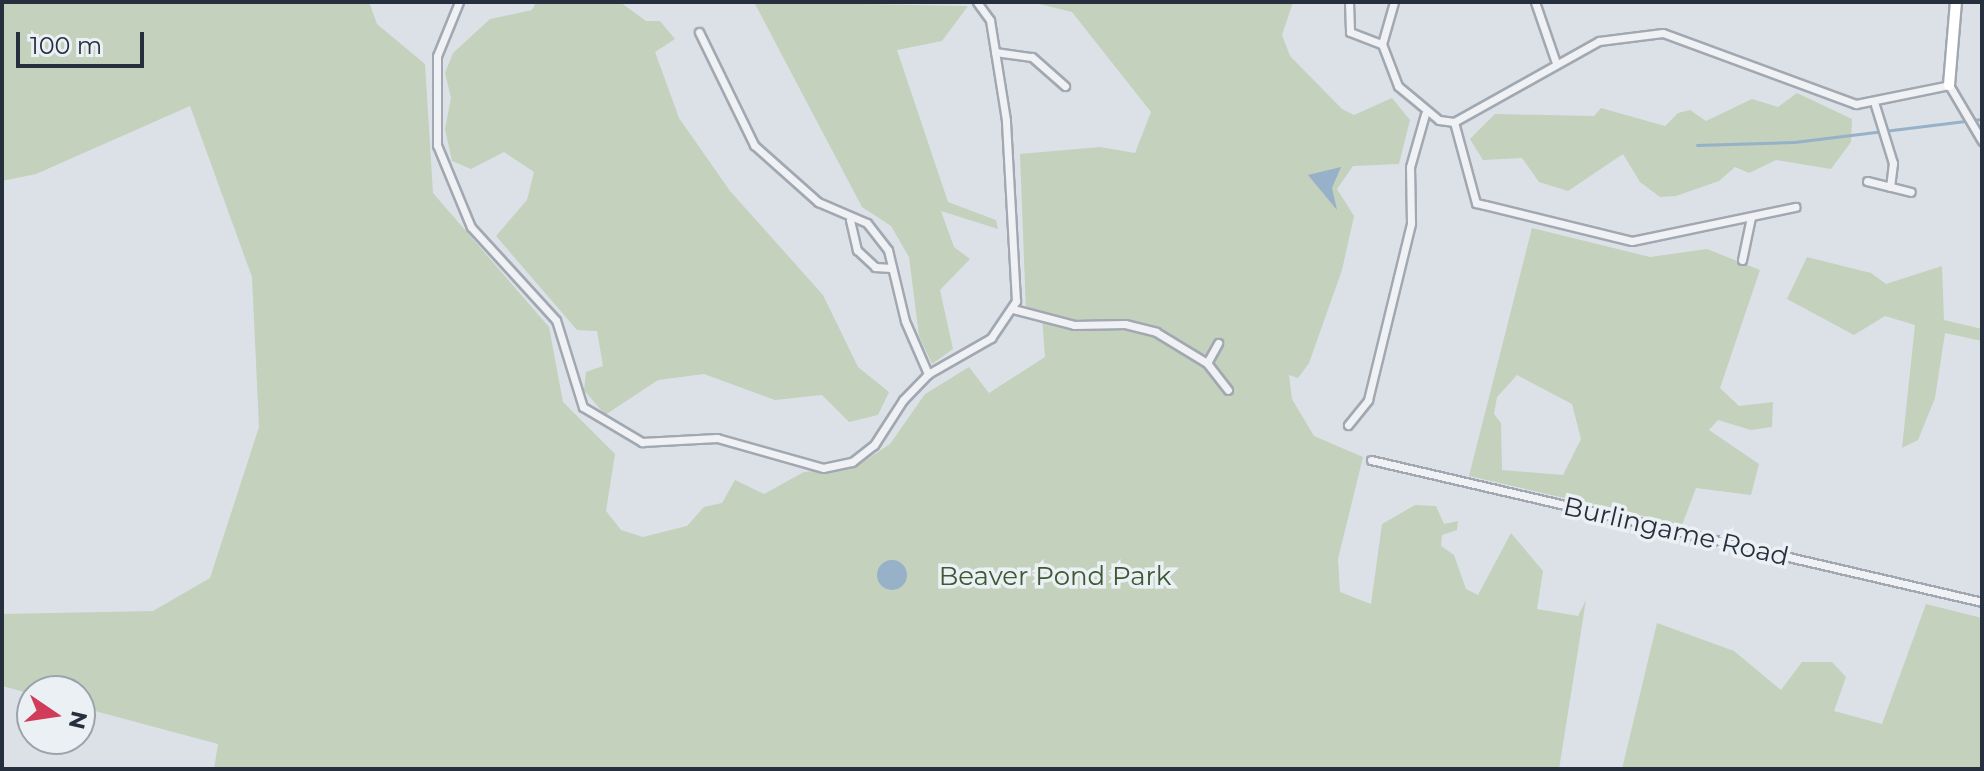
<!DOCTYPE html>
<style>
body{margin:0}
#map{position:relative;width:1984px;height:771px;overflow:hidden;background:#dce1e7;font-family:Montserrat,sans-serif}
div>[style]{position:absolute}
.green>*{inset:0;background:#c3d1bd}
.water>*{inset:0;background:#96b1c8}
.round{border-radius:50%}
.stream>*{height:3px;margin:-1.5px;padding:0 1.5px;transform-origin:1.5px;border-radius:1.5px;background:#96b1c8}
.roads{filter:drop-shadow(2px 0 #a2a8b1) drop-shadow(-2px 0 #a2a8b1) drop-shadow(0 2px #a2a8b1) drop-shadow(0 -2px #a2a8b1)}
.street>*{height:7px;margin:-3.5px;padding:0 3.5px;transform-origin:3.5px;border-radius:3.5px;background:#eff1f5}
.secondary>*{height:10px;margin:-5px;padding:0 5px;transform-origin:5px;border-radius:5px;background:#fff}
span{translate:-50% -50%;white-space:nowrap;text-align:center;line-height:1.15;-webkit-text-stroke:7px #ebf0f4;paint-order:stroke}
.street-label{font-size:26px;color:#262f3d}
.park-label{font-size:26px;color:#3c5933}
.frame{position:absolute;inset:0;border:4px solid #262f3d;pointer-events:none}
.north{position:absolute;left:16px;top:675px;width:80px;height:80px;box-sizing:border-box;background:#ebf0f4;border:2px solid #9ca3ab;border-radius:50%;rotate:103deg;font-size:22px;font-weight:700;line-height:32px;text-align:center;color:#262f3d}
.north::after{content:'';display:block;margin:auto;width:28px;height:36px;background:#d03c5a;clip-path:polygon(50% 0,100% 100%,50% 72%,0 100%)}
.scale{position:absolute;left:16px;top:32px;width:128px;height:36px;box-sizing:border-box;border:4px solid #262f3d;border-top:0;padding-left:10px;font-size:24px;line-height:28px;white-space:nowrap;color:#262f3d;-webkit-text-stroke:6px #ebf0f4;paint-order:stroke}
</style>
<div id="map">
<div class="green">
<i style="clip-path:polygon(3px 2px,369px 2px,377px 24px,425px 64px,433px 193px,549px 327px,563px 402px,615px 454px,606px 511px,621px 530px,643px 537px,687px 526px,704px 507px,722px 503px,735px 480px,764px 494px,804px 472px,857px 466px,890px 444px,925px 394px,969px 367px,989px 393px,1045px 357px,1042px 317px,1026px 311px,1020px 154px,1100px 147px,1135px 153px,1151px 112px,1072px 12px,1031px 2px,1293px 2px,1282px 35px,1290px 56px,1342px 109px,1354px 115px,1392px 98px,1410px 120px,1399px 164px,1353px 166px,1337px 189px,1354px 216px,1342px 270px,1309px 363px,1298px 378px,1289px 375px,1292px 399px,1314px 436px,1363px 457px,1338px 559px,1340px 592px,1371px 604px,1382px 524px,1415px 505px,1436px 506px,1444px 524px,1458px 521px,1457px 530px,1442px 535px,1441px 546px,1454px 555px,1466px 589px,1478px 595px,1511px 533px,1543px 571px,1537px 609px,1578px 616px,1586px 600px,1559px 769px,214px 769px,218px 744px,80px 707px,80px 691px,32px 694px,2px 686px,2px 614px,153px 611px,210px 578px,259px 427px,252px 277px,190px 106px,36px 174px,2px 181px)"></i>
<i style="clip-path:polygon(536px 2px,620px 2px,646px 21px,660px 21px,675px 39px,655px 52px,679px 118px,730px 191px,823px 295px,858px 367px,889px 392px,878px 415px,849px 422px,822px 395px,775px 400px,704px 374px,658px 380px,605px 415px,584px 390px,586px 372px,603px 366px,597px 331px,577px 330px,496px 236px,527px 200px,534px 172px,504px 152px,471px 169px,452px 161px,445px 129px,451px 98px,445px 73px,453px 53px,490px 19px,532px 10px)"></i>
<i style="clip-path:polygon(754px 2px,968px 6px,942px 41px,897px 50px,948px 202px,996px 220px,998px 229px,941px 211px,954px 247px,970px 259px,940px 290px,953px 349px,932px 364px,919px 336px,909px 257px,891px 226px,862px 207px)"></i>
<i style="clip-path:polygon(1797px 93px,1852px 119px,1851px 142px,1831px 169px,1776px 160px,1749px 173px,1735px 167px,1719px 181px,1676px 196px,1660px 197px,1640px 182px,1623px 154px,1568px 191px,1539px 182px,1522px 158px,1483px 160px,1470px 139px,1495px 114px,1594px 116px,1601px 108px,1665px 126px,1678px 113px,1690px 110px,1706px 121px,1752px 99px,1778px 107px)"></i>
<i style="clip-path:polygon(evenodd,1532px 228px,1650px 257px,1707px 249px,1760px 270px,1720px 388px,1739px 406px,1773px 402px,1772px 427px,1751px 430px,1718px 420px,1709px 430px,1759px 464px,1751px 495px,1696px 488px,1682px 525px,1469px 476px,1532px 228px,1517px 375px,1572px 404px,1581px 439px,1563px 475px,1502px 470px,1501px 423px,1494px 414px,1497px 397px,1517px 375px)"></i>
<i style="clip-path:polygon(1807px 257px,1871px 273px,1886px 284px,1942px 266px,1944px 320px,1982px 329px,1982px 341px,1945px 333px,1935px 398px,1918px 440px,1902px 448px,1915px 325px,1885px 316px,1854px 335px,1787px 299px)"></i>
<i style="clip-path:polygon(1926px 604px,1982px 618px,1982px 769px,1622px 769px,1657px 623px,1734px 651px,1781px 690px,1802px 662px,1832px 662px,1846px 677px,1834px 711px,1882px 724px)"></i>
</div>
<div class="water">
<i style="clip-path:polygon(1341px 167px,1332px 188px,1337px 210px,1308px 175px)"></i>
<i class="round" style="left:877px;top:560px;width:30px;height:30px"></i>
</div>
<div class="stream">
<i style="left:1697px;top:145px;width:97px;rotate:-1.8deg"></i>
<i style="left:1794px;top:142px;width:189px;rotate:-7deg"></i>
</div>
<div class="roads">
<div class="street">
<i style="left:459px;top:2px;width:58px;rotate:112.2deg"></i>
<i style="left:437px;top:56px;width:89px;rotate:90deg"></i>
<i style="left:437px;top:145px;width:89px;rotate:67.5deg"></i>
<i style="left:471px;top:227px;width:126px;rotate:47.6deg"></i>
<i style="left:556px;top:320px;width:91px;rotate:72.8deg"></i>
<i style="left:583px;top:407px;width:69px;rotate:30.7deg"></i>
<i style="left:642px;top:442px;width:75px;rotate:-3.1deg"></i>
<i style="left:717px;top:438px;width:110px;rotate:15.8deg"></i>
<i style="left:823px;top:468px;width:30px;rotate:-12deg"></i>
<i style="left:852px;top:462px;width:28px;rotate:-38deg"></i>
<i style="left:874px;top:445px;width:54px;rotate:-57.2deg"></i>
<i style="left:903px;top:400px;width:36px;rotate:-46deg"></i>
<i style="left:928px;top:374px;width:73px;rotate:-29.7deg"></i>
<i style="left:991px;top:338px;width:45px;rotate:-56deg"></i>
<i style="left:1016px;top:301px;width:181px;rotate:-93.2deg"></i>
<i style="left:1006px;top:120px;width:101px;rotate:-99.1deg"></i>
<i style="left:990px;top:20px;width:22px;rotate:-126deg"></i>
<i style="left:1349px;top:2px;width:30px;rotate:88deg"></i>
<i style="left:1350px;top:32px;width:34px;rotate:21deg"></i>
<i style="left:1394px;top:2px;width:44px;rotate:105.9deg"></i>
<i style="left:1382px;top:44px;width:45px;rotate:69.1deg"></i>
<i style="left:1398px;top:86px;width:53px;rotate:39.7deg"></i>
<i style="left:1439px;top:120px;width:15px;rotate:8deg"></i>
<i style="left:1454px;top:122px;width:166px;rotate:-29.2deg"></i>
<i style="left:1599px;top:41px;width:64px;rotate:-7.1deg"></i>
<i style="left:1663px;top:33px;width:206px;rotate:20.2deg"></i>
<i style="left:1856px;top:104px;width:95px;rotate:-11.5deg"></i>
<i style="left:1949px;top:85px;width:65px;rotate:59.5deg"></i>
<i style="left:1535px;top:2px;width:65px;rotate:71deg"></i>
<i style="left:699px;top:32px;width:126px;rotate:64deg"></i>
<i style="left:754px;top:145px;width:86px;rotate:41.7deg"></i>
<i style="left:818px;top:202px;width:53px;rotate:23.2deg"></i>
<i style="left:867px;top:223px;width:34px;rotate:52deg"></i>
<i style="left:888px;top:250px;width:73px;rotate:76.5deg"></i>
<i style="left:905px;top:321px;width:58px;rotate:66.5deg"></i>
<i style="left:995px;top:52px;width:37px;rotate:8deg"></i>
<i style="left:1032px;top:57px;width:44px;rotate:41.3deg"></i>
<i style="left:1875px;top:105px;width:61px;rotate:72.8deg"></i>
<i style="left:1893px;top:163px;width:24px;rotate:97deg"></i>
<i style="left:1454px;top:122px;width:84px;rotate:74.8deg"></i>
<i style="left:1476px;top:203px;width:9px;rotate:13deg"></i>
<i style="left:1485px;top:205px;width:151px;rotate:13.8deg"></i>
<i style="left:1632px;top:241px;width:167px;rotate:-11.8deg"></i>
<i style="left:1867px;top:181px;width:45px;rotate:14deg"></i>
<i style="left:850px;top:220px;width:31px;rotate:77deg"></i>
<i style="left:857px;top:250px;width:25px;rotate:43deg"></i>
<i style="left:875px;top:267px;width:16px;rotate:4deg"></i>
<i style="left:1742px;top:260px;width:44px;rotate:-78.2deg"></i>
<i style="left:1013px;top:309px;width:63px;rotate:14.7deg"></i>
<i style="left:1074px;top:325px;width:51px;rotate:-1.1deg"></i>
<i style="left:1125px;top:324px;width:32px;rotate:14deg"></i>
<i style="left:1156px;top:332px;width:60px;rotate:31.3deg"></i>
<i style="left:1207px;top:363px;width:34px;rotate:52deg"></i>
<i style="left:1207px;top:363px;width:23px;rotate:-61deg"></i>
<i style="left:1348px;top:425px;width:32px;rotate:-51deg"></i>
<i style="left:1368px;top:400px;width:182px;rotate:-76.3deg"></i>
<i style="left:1411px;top:223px;width:56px;rotate:-91deg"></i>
<i style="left:1410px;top:167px;width:55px;rotate:-74.2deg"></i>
<i style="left:1371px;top:460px;width:627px;rotate:13.08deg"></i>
</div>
<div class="secondary">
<i style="left:1949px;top:85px;width:83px;rotate:-85.2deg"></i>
</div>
</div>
<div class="street-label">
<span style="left:1676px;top:532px;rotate:13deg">Burlingame Road</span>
</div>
<div class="park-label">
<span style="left:1055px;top:577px">Beaver Pond Park</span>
</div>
<div class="frame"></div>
<div class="north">N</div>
<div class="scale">100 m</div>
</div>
